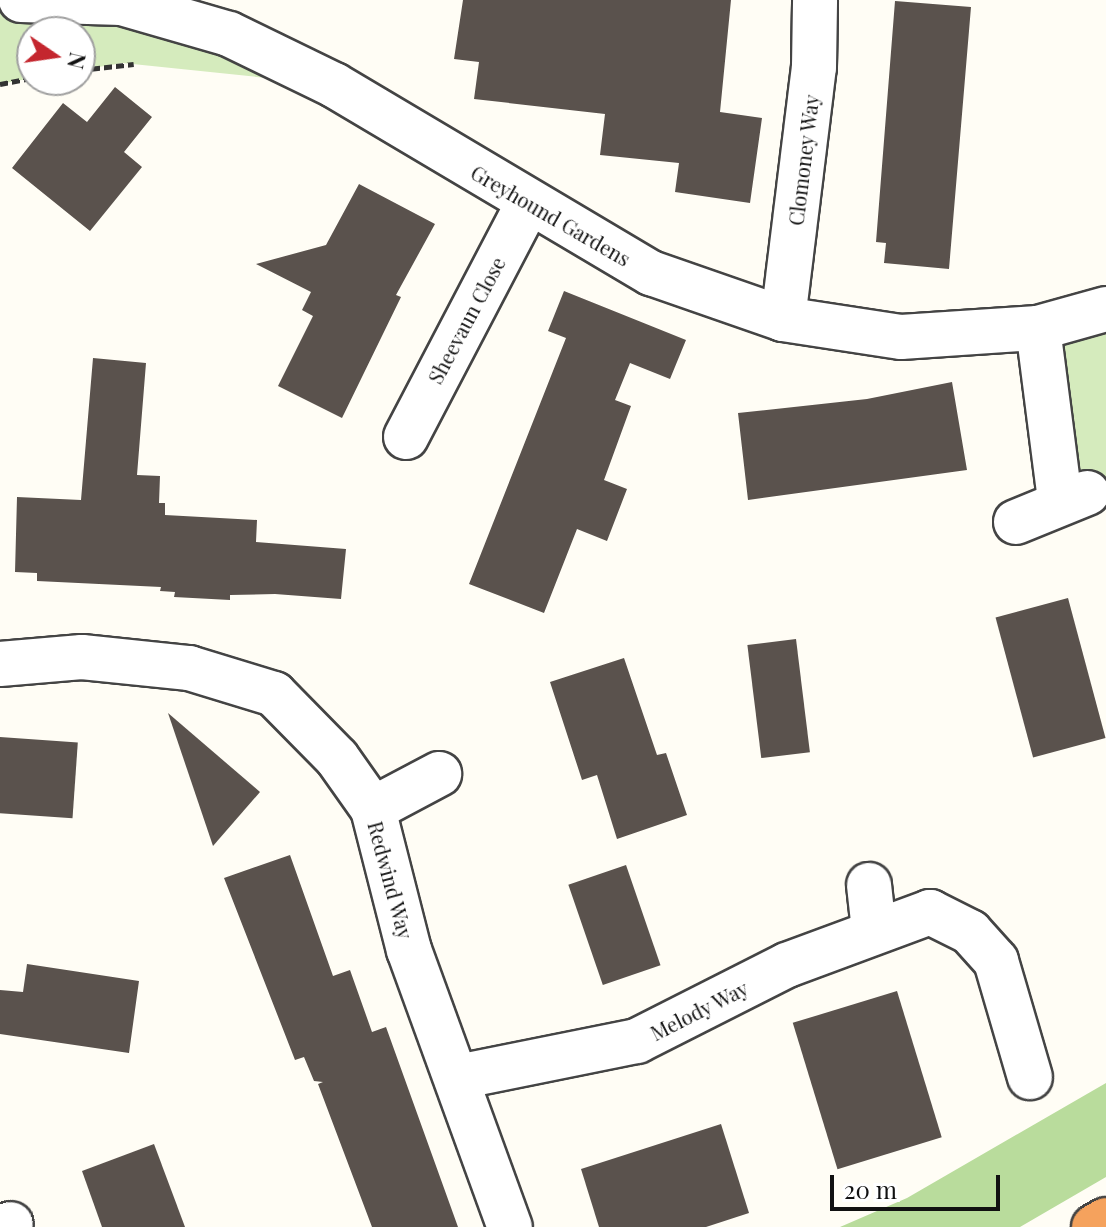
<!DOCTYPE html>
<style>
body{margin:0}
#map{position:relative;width:1106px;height:1227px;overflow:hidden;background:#fffdf5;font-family:"Playfair Display",serif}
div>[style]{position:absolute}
.green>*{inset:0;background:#d5ebbd}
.forest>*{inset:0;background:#b9dc9c}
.building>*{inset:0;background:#5a524d;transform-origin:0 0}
.path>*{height:5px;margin-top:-2.5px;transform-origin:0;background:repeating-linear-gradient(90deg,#333 0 8px,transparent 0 12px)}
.roads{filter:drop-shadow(2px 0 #444) drop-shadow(-2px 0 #444) drop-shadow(0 2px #444) drop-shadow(0 -2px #444)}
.minor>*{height:44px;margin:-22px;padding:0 22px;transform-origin:22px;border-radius:22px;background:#fff}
.highway>*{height:44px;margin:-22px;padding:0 22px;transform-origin:22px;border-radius:22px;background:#f5a25d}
span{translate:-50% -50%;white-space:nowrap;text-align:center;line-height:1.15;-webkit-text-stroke:8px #fff;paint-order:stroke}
.street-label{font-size:20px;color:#111}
.north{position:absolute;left:16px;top:16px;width:80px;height:80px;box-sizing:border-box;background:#fff;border:2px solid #a0a0a0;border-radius:50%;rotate:103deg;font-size:22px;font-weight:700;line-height:32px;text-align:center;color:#111}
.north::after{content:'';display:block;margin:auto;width:28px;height:36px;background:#c4262e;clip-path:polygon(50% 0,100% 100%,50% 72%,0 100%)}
.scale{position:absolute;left:830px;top:1175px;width:170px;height:36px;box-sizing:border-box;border:4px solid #111;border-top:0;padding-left:10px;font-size:24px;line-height:28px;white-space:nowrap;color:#111;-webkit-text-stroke:6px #fff;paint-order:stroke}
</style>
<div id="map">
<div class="green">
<i style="clip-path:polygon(0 0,119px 0,334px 85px,123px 63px,80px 70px,80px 32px,32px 32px,32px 78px,0 84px)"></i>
<i style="clip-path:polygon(1106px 309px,1106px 503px,1087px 493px,1060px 500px,1038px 328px)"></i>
</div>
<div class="forest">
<i style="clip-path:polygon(1106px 1083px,1106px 1177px,1020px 1227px,840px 1227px,907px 1198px)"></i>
</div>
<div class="building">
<i style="clip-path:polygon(463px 0,731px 0,720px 112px,762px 118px,750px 203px,675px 192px,679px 163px,600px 155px,605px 114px,474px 99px,479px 62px,454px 59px)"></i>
<i style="clip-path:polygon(895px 1px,971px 7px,949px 269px,884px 263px,886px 243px,876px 242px)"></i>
<i style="clip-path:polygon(115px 87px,152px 117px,124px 152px,142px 167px,90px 231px,12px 168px,63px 103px,87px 122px)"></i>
<i style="clip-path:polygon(359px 184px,435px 224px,396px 295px,401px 297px,342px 418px,278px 386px,313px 316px,302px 310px,311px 292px,256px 264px,326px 245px)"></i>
<i style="clip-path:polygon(564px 291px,686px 340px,670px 379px,630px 363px,615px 400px,631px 406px,604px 480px,627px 489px,607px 541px,577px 529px,544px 613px,469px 584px,566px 338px,548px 331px)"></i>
<i style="clip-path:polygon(93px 358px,146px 363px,137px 475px,160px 476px,159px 503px,165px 503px,165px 515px,257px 520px,256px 542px,346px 549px,341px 599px,275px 594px,230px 595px,230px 600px,174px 597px,175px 592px,160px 591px,161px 587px,37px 581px,37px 573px,15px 572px,17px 497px,81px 500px)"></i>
<i style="clip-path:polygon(952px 382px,967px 470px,748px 500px,738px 413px,867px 399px)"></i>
<i style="left:1068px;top:598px;width:145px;height:75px;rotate:75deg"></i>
<i style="left:796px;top:639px;width:114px;height:49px;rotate:83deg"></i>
<i style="clip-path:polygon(624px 658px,657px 755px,666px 753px,687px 815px,617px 839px,597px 775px,582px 780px,550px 682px)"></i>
<i style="clip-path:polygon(168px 713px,260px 792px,213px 846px)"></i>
<i style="left:0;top:737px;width:78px;height:76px;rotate:4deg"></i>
<i style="clip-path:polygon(290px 855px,333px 976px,350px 970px,372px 1032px,386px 1027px,458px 1227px,372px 1227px,318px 1084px,323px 1082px,314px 1081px,304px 1057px,295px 1060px,224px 878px)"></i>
<i style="left:626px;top:865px;width:106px;height:61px;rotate:71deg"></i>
<i style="clip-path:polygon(27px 964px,139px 981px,129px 1053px,0 1034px,0 990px,23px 992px)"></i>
<i style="left:897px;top:991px;width:153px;height:109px;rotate:73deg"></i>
<i style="clip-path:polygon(721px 1124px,749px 1213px,706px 1227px,599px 1227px,581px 1169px)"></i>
<i style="clip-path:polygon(154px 1144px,185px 1227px,102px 1227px,82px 1171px)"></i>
</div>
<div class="path">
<i style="left:80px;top:70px;width:54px;rotate:-6.3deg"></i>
<i style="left:0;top:84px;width:33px;rotate:-11deg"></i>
</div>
<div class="roads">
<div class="minor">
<i style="left:21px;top:0;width:101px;rotate:1.7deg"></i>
<i style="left:122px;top:3px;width:111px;rotate:16.2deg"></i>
<i style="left:229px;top:34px;width:117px;rotate:25.9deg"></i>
<i style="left:334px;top:85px;width:369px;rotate:30.7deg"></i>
<i style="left:651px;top:273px;width:140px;rotate:19.2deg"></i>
<i style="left:783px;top:319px;width:119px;rotate:8.7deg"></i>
<i style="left:901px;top:337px;width:137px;rotate:-3.8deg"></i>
<i style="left:1038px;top:328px;width:71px;rotate:-15.6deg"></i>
<i style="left:783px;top:319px;width:254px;rotate:-83deg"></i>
<i style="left:814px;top:67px;width:67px;rotate:-89.1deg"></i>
<i style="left:1038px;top:328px;width:173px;rotate:82.7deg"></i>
<i style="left:406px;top:437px;width:263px;rotate:-62.4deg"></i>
<i style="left:1016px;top:522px;width:77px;rotate:-22.2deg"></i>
<i style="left:0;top:664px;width:82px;rotate:-4.9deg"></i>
<i style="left:82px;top:657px;width:108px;rotate:5.9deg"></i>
<i style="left:189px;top:668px;width:89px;rotate:17deg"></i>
<i style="left:274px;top:694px;width:90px;rotate:45.5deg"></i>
<i style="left:337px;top:758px;width:62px;rotate:54.8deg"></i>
<i style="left:373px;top:809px;width:146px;rotate:75.7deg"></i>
<i style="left:409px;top:950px;width:295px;rotate:70deg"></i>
<i style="left:373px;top:809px;width:75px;rotate:-27.9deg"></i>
<i style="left:869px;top:885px;width:45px;rotate:83.7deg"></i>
<i style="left:458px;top:1077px;width:183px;rotate:-11.4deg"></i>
<i style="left:637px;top:1041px;width:168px;rotate:-26.9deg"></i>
<i style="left:787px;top:965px;width:153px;rotate:-20.3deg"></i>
<i style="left:930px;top:912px;width:45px;rotate:26.6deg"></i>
<i style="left:970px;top:932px;width:39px;rotate:48deg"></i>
<i style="left:996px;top:961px;width:121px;rotate:73.7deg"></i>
<i style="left:0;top:1227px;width:11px;rotate:-15deg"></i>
</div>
<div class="highway">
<i style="left:1094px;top:1227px;width:14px;rotate:-30deg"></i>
</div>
</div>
<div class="street-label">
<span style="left:803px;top:160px;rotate:-83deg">Clomoney Way</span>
<span style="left:551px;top:215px;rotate:30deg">Greyhound Gardens</span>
<span style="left:466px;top:320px;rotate:-62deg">Sheevaun Close</span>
<span style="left:391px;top:880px;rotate:75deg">Redwind Way</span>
<span style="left:699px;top:1010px;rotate:-27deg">Melody Way</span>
</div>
<div class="north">N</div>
<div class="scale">20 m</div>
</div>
